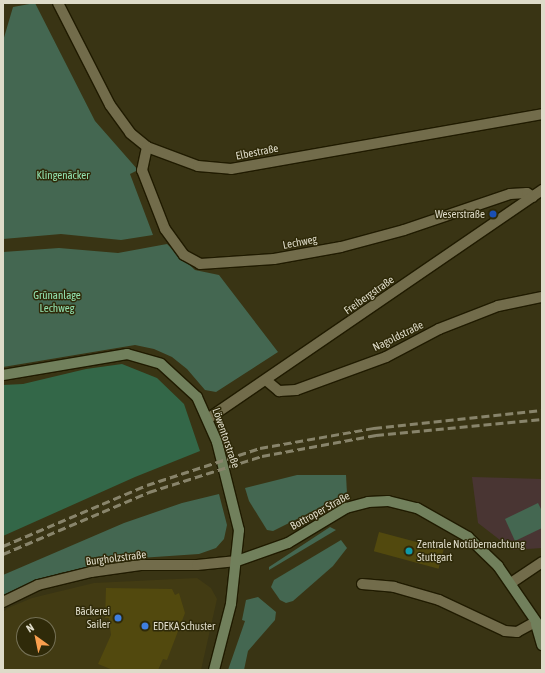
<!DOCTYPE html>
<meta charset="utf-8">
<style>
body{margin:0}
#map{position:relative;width:545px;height:673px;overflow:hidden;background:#393414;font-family:"Asap Condensed",sans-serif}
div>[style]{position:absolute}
.built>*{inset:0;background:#423b13}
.education>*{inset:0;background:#493533}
.green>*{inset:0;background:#446751}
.forest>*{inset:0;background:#336748}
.building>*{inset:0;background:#52490e;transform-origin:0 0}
.roads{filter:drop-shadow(1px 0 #201b00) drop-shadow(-1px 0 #201b00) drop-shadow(0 1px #201b00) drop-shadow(0 -1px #201b00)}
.street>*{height:10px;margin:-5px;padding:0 5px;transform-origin:5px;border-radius:5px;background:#726c4b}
.secondary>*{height:10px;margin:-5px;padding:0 5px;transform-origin:5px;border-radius:5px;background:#71805c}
.rail>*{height:3px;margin-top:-1.5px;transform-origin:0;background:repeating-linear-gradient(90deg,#88846b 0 8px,transparent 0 12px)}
.dots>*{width:11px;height:11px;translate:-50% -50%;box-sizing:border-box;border:2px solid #2f2a09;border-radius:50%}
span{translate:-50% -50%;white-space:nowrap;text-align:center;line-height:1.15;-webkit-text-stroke:3px #2f2a09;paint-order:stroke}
.street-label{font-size:11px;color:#dedbc9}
.park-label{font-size:11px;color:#93e3b1}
.poi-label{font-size:11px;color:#dedbc9}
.right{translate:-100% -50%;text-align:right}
.left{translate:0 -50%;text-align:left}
.frame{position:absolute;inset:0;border:4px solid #dedbc9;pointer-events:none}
.north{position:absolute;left:16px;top:617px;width:40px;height:40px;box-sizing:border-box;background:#2f2a09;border:1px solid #757156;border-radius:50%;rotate:327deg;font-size:11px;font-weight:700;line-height:16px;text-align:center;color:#dedbc9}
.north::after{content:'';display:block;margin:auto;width:14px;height:18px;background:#fa9f4e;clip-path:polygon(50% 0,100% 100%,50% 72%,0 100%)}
</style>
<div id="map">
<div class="built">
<i style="clip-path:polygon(evenodd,197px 578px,211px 588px,217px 599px,201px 670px,3px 670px,3px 612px,8px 608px,32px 598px,94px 583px,197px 578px,24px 625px,48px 625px,48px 649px,24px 649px,24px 625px)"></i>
</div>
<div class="education">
<i style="clip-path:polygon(472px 477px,542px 479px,542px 548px,513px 550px,478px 523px)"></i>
</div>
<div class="green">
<i style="clip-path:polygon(35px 3px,95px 121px,138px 170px,130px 174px,153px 235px,121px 240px,61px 234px,3px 239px,3px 41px,13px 7px)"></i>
<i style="clip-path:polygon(167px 244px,195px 270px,219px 275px,278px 352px,216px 392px,205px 390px,187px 369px,172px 357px,154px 349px,135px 345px,3px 367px,3px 252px,59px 248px,118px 253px)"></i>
<i style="clip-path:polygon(297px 475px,346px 475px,347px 494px,273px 531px,267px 530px,249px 501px,245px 488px)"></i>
<i style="clip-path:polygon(219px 494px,227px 525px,224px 539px,216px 548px,199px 554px,140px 558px,60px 573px,3px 596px,3px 575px,124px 523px,182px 503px)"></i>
<i style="clip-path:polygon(538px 503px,542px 511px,542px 528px,515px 541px,505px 519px)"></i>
<i style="clip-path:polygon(330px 527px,336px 530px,269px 570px,269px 567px)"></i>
<i style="clip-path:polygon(341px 540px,347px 548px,333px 566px,293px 601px,286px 603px,280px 600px,271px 587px,274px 580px)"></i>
<i style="clip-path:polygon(258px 597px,276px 612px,275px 620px,248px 651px,244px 670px,228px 670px,245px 621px,242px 620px,246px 600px)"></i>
</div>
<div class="forest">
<i style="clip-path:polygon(122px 364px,157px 378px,184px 404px,200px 451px,135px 477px,3px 536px,3px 385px,23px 384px,86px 369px)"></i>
</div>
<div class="building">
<i style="left:379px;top:532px;width:67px;height:20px;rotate:15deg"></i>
<i style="clip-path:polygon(106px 588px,172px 589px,175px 595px,179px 593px,185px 613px,167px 660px,163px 659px,158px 670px,113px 670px,98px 664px,111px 635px,109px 618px,105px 618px)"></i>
</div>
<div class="roads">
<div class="street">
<i style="left:58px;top:3px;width:114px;rotate:63deg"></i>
<i style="left:110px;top:105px;width:34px;rotate:54deg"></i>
<i style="left:130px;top:133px;width:22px;rotate:39deg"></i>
<i style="left:147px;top:147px;width:54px;rotate:20.4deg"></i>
<i style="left:198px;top:166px;width:33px;rotate:5deg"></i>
<i style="left:231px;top:169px;width:316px;rotate:-10deg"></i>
<i style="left:147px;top:147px;width:24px;rotate:102deg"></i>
<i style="left:142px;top:170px;width:63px;rotate:68.7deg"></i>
<i style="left:165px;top:229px;width:32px;rotate:54deg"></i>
<i style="left:184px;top:255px;width:18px;rotate:29deg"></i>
<i style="left:200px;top:264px;width:74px;rotate:-3.9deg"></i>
<i style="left:274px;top:259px;width:68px;rotate:-10.2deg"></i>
<i style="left:341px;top:247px;width:65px;rotate:-15.1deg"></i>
<i style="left:404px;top:230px;width:112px;rotate:-18.8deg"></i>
<i style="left:510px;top:194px;width:17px;rotate:-3deg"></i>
<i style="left:527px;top:193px;width:7px;rotate:34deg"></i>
<i style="left:267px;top:381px;width:16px;rotate:40deg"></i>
<i style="left:279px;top:391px;width:17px;rotate:-3deg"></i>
<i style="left:296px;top:390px;width:96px;rotate:-20.1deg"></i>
<i style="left:386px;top:357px;width:60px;rotate:-27.8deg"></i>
<i style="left:439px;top:329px;width:63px;rotate:-21.3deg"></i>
<i style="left:498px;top:306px;width:45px;rotate:-11.6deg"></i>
<i style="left:209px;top:418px;width:404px;rotate:-34.4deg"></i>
<i style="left:511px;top:583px;width:37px;rotate:-34deg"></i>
<i style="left:362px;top:584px;width:32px;rotate:5deg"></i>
<i style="left:394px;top:587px;width:47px;rotate:16.1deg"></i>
<i style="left:439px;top:600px;width:73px;rotate:25.2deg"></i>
<i style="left:505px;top:631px;width:12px;rotate:5deg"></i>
<i style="left:517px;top:632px;width:21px;rotate:-29deg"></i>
<i style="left:3px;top:602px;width:39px;rotate:-26deg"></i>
<i style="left:38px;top:585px;width:55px;rotate:-13.8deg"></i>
<i style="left:91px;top:572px;width:50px;rotate:-8deg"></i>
<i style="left:141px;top:565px;width:56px"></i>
<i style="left:197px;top:565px;width:40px;rotate:-5.7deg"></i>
</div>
<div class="secondary">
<i style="left:3px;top:375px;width:126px;rotate:-9.6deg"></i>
<i style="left:127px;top:354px;width:35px;rotate:16deg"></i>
<i style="left:161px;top:364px;width:49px;rotate:42.5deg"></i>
<i style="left:197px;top:397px;width:49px;rotate:66deg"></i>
<i style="left:217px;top:442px;width:91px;rotate:76deg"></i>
<i style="left:239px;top:530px;width:74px;rotate:96.2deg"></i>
<i style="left:231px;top:604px;width:68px;rotate:104.4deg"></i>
<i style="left:237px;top:561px;width:54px;rotate:-19.4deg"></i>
<i style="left:288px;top:543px;width:68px;rotate:-31.1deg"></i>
<i style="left:346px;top:508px;width:23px;rotate:-15deg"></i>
<i style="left:368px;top:502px;width:20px;rotate:-3deg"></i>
<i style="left:388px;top:501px;width:30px;rotate:14deg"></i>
<i style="left:417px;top:508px;width:59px;rotate:29.6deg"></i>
<i style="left:468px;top:537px;width:42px;rotate:44deg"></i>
<i style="left:498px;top:566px;width:78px;rotate:55.5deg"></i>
<i style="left:536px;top:624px;width:22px;rotate:74deg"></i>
</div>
</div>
<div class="rail">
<i style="left:3px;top:546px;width:156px;rotate:-23deg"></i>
<i style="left:147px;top:485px;width:119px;rotate:-18.1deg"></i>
<i style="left:260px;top:448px;width:116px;rotate:-10deg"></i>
<i style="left:374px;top:428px;width:169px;rotate:-6.1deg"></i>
<i style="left:3px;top:554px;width:159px;rotate:-23deg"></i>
<i style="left:149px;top:492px;width:119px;rotate:-17.7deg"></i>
<i style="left:262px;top:456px;width:116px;rotate:-10.4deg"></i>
<i style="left:376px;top:435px;width:167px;rotate:-5.5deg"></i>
</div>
<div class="dots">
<i style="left:493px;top:214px;background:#1a4fb4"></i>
<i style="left:409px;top:551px;background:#0f9aa8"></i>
<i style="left:118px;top:618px;background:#3f7fe0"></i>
<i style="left:145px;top:626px;background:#3f7fe0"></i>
</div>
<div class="street-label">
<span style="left:257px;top:152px;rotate:-11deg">Elbestraße</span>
<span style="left:300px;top:242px;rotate:-11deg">Lechweg</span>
<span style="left:369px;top:295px;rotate:-35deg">Freibergstraße</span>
<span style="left:398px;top:336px;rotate:-26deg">Nagoldstraße</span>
<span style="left:226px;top:438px;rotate:71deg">Löwentorstraße</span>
<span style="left:320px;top:511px;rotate:-29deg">Bottroper Straße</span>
<span style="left:116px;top:558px;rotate:-7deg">Burgholzstraße</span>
</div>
<div class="park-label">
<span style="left:63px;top:175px">Klingenäcker</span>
<span style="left:57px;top:302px">Grünanlage<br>Lechweg</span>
</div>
<div class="poi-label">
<span class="right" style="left:485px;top:214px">Weserstraße</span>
<span class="left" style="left:417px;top:551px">Zentrale Notübernachtung<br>Stuttgart</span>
<span class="right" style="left:110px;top:618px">Bäckerei<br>Sailer</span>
<span class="left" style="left:153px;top:626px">EDEKA Schuster</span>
</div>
<div class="frame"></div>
<div class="north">N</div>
</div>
